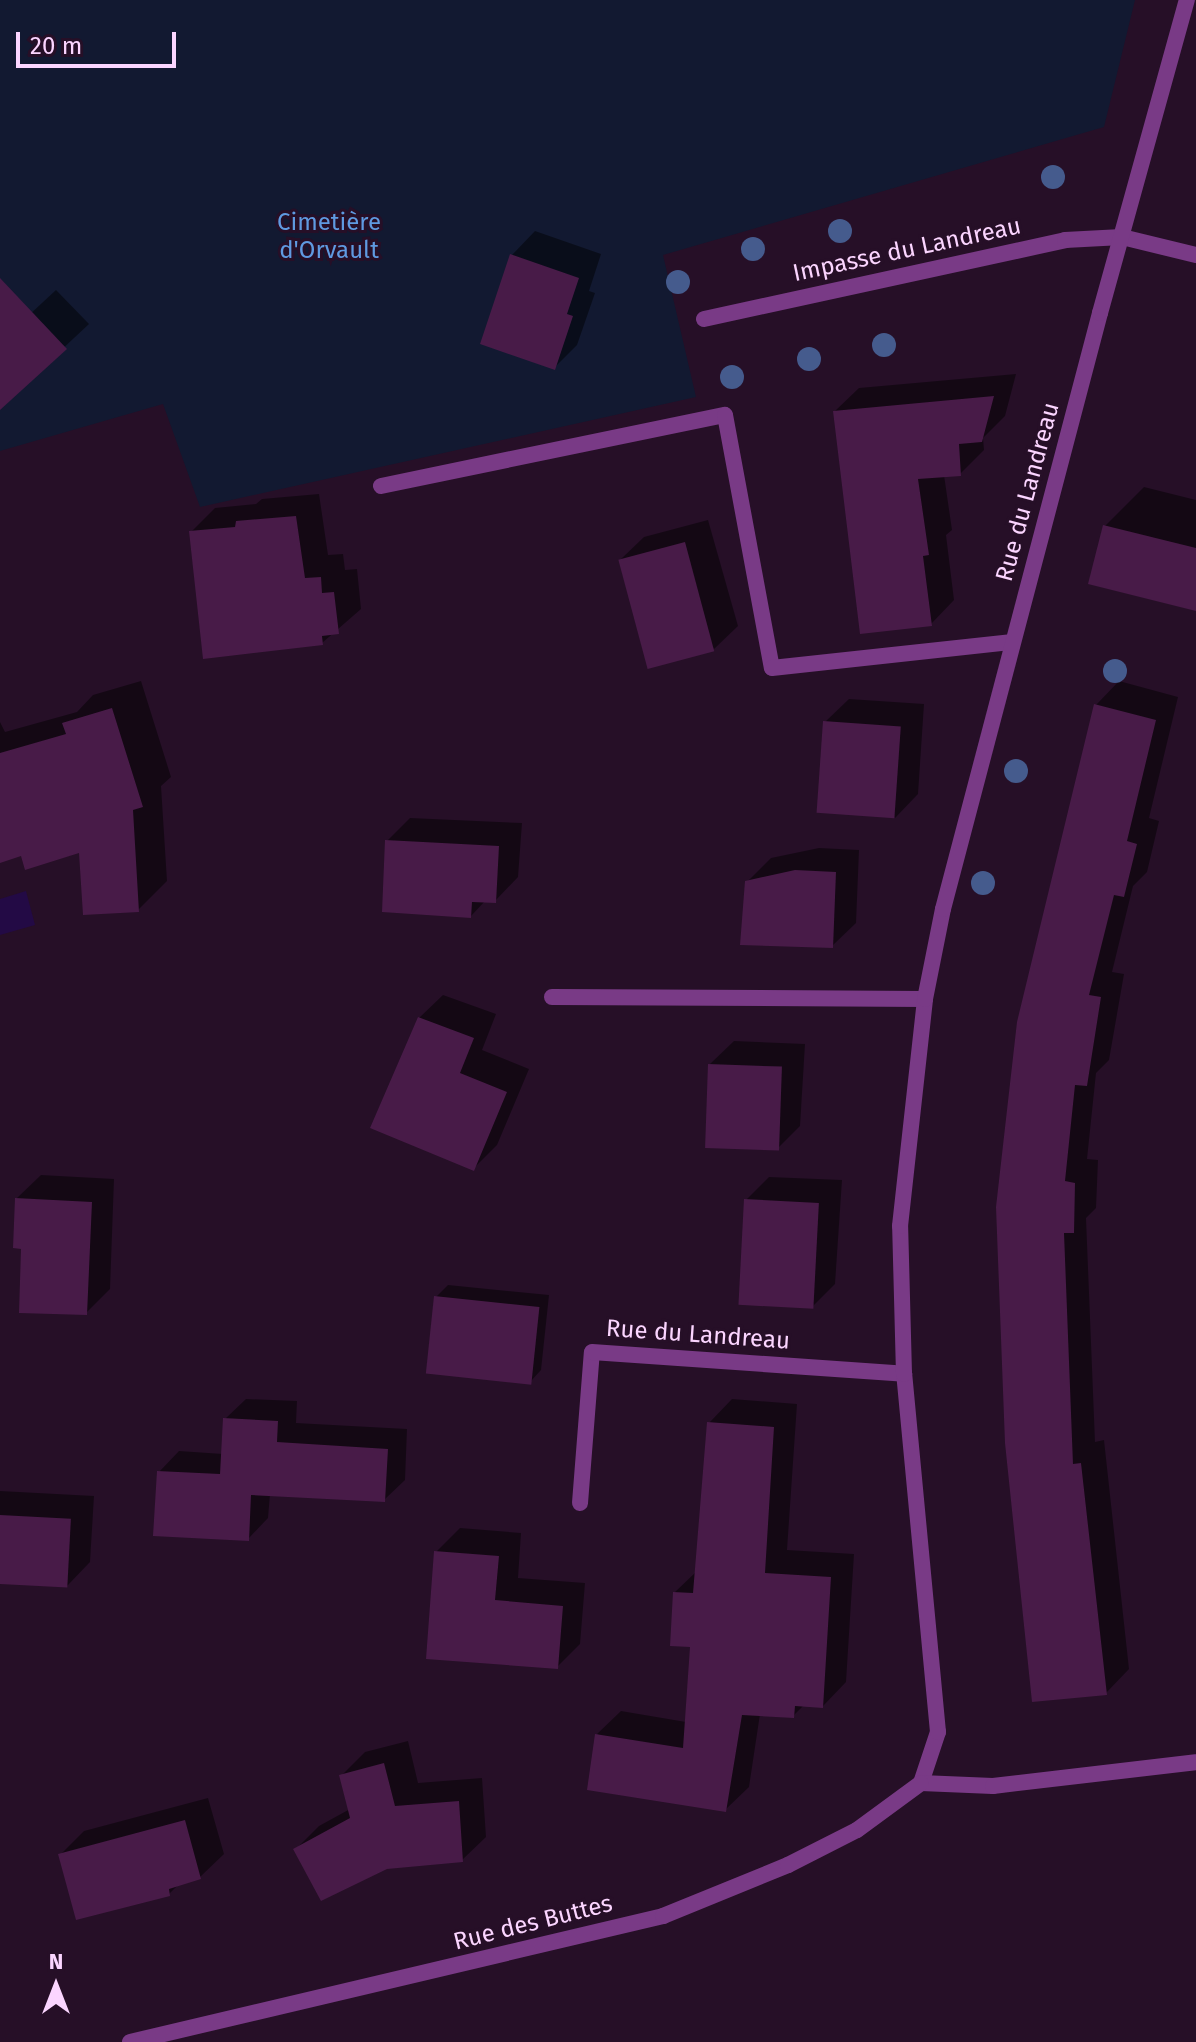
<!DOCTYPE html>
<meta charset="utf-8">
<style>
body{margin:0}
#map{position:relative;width:1196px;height:2042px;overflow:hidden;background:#260f27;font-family:"Fira Sans",sans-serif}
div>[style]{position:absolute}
.green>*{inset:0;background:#121931}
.water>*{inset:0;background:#230a45}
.shadow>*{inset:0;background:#0007}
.building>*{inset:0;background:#481b48;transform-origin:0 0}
.street>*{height:16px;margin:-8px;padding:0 8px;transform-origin:8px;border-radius:8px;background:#793a86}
.trees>*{width:24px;height:24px;margin:-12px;border-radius:50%;background:#455b8d}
span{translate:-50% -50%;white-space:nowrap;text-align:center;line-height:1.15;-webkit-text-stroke:6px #260f27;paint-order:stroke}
.park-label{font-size:24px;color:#5f9ae1}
.street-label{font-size:24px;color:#fbd5ff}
.north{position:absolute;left:16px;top:1946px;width:80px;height:80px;-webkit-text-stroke:6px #260f27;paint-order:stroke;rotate:0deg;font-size:22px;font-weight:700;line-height:32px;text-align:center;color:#fbd5ff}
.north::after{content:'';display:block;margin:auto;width:28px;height:36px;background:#fbd5ff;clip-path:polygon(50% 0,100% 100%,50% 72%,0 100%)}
.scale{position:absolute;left:16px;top:32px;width:160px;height:36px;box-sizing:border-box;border:4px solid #fbd5ff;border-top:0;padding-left:10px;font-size:24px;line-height:28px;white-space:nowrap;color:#fbd5ff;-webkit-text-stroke:6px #260f27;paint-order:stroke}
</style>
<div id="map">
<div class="green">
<i style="clip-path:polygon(0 0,1135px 0,1104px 127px,663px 255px,696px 397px,200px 507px,163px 404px,0 451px)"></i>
</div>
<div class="water">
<i style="clip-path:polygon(26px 891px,35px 925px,0 935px,0 899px)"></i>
</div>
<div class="shadow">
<i style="clip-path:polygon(535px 231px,601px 254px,589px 291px,595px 293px,577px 345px,554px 368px,482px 343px,512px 255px)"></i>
<i style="clip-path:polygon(56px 290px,89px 324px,12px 396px,0 382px,0 342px)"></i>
<i style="clip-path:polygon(1016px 374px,1005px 416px,983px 438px,984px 450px,960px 474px,944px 475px,952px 530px,946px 535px,954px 600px,931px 624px,835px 411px,859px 388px)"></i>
<i style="clip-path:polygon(1144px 487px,1196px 500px,1196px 610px,1105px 526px)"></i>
<i style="clip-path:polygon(319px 494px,328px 555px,343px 554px,345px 570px,357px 569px,361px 609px,322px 643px,191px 532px,215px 508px,256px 504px,262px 499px)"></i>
<i style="clip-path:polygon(708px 520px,738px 626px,714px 649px,620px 560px,644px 537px)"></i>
<i style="clip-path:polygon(141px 681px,171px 777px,161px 786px,167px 881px,138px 910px,81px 851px,22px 854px,0 861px,0 722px,5px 732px,77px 712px,93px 695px)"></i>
<i style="clip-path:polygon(1119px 681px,1178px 697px,1149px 818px,1159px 821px,1147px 872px,1133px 886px,1112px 972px,1124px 974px,1109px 1060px,1096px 1073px,1087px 1159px,1098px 1160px,1096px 1208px,1086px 1218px,1095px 1442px,1104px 1440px,1129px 1669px,1106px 1693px,1007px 1443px,1096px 705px)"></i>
<i style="clip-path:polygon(849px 699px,924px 704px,918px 794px,895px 818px,825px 722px)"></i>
<i style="clip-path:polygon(410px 818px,522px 823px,518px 877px,495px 901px,486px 900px,471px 916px,387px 841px)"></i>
<i style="clip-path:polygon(819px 848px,859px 850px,856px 923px,832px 946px,747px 882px,771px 858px)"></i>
<i style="clip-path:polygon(443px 995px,496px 1014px,482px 1050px,529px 1069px,497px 1145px,474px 1168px,419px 1018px)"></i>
<i style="clip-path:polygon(734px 1041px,805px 1044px,800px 1126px,777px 1149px,710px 1064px)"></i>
<i style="clip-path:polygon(41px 1175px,114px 1179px,110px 1289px,86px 1313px,23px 1248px,17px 1198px)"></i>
<i style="clip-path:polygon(769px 1177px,842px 1180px,835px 1284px,812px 1307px,746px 1200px)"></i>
<i style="clip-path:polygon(448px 1285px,549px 1295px,541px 1370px,530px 1382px,436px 1297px)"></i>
<i style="clip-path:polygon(246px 1399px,297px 1401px,296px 1423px,407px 1429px,405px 1480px,384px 1500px,270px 1494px,268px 1518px,248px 1539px,159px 1472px,179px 1451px,223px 1454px,225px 1419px)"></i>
<i style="clip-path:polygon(732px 1399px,797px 1404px,787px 1550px,854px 1554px,846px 1682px,823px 1706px,805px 1704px,793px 1716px,760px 1714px,749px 1787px,725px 1810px,597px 1734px,621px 1711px,686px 1722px,692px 1645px,675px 1592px,697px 1571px,709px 1423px)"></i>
<i style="clip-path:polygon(0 1491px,94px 1496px,90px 1562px,67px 1586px,0 1582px)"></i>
<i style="clip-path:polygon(460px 1528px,521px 1533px,518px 1578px,585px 1583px,580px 1644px,557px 1667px,436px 1552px)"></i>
<i style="clip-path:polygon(408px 1741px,418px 1783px,482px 1778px,486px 1837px,462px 1860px,296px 1849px,319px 1826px,350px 1809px,342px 1775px,365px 1752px)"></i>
<i style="clip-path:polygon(208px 1798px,224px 1854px,200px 1877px,180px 1883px,169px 1894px,60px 1855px,84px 1831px)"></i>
</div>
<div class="building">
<i style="clip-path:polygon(510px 254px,579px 278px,567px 314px,573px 316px,555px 370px,480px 344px)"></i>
<i style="clip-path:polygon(0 278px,67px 349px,0 410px)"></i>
<i style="clip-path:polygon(994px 396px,982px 442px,959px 444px,961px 476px,918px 479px,929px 555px,923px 556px,932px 626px,860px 634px,833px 411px)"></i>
<i style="clip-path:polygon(296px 516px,305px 578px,321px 577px,322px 593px,334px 592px,339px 634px,322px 636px,323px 645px,203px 659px,189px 531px,235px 527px,236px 521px)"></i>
<i style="clip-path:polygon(1103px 525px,1196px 548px,1196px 611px,1088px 584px)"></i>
<i style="left:685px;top:542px;width:113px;height:69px;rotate:75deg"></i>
<i style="clip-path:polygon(1094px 704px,1156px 720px,1127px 841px,1137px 844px,1124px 897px,1114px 895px,1089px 995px,1101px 997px,1087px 1086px,1075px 1085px,1065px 1181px,1075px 1183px,1074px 1233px,1064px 1233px,1073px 1464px,1081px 1463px,1107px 1695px,1032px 1702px,1005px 1443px,996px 1207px,1017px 1022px)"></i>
<i style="clip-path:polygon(112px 708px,143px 807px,133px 810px,139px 912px,83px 915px,79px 853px,25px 870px,21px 856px,0 863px,0 753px,66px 734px,62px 723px)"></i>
<i style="left:823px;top:721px;width:78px;height:92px;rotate:4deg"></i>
<i style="clip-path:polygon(385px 840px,499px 846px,496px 903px,472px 902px,471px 918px,382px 912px)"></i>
<i style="clip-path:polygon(795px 870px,836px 872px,833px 948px,740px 945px,745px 881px)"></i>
<i style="clip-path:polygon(418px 1017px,474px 1038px,460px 1073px,507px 1092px,474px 1171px,370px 1128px)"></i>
<i style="left:708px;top:1064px;width:74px;height:84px;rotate:2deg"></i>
<i style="clip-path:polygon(15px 1198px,92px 1202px,87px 1315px,19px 1313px,21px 1249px,13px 1248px)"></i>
<i style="left:744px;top:1199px;width:75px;height:106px;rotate:3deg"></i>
<i style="left:434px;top:1296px;width:106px;height:78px;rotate:6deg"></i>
<i style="clip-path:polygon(223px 1418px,278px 1421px,277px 1442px,388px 1449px,385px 1502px,251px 1495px,249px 1541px,153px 1536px,157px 1471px,220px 1474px)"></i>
<i style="clip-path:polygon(707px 1422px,774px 1427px,765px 1573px,831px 1577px,823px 1708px,795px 1706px,794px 1718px,742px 1715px,726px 1812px,587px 1790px,595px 1734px,683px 1748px,690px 1647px,670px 1646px,673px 1592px,693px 1593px)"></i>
<i style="left:0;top:1515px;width:71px;height:69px;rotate:3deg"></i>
<i style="clip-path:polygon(434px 1551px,499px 1556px,495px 1600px,563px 1606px,558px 1669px,426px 1659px)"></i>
<i style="clip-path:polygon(384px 1763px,395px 1806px,459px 1801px,463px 1862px,387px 1869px,321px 1901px,293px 1849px,350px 1818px,339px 1775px)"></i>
<i style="clip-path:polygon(185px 1820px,201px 1879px,169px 1889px,170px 1896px,76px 1920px,58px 1854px)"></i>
</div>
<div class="street">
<i style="left:704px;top:319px;width:370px;rotate:-12.3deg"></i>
<i style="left:1065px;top:240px;width:57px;rotate:-3deg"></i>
<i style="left:1122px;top:237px;width:76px;rotate:13.7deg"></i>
<i style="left:381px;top:486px;width:351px;rotate:-11.7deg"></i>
<i style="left:725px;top:415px;width:257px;rotate:79.5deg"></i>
<i style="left:772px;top:668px;width:242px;rotate:-6.2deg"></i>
<i style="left:552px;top:997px;width:373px;rotate:0.3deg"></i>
<i style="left:580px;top:1503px;width:151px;rotate:-85.5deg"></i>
<i style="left:592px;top:1352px;width:313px;rotate:4deg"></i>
<i style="left:921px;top:1783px;width:54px;rotate:-71.6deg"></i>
<i style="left:938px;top:1732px;width:360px;rotate:-95.4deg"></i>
<i style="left:904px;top:1374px;width:148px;rotate:-91.5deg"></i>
<i style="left:900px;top:1226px;width:228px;rotate:-83.7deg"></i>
<i style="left:925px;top:999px;width:92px;rotate:-78.7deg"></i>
<i style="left:943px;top:909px;width:616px;rotate:-75.24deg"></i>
<i style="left:1100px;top:313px;width:325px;rotate:-74.5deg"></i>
<i style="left:921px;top:1783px;width:72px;rotate:2.4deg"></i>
<i style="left:993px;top:1786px;width:204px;rotate:-6.7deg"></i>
<i style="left:130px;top:2042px;width:548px;rotate:-13.3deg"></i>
<i style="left:663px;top:1916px;width:135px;rotate:-22.2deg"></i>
<i style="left:788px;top:1865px;width:77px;rotate:-26.9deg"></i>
<i style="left:857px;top:1830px;width:79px;rotate:-36.3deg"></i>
</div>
<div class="trees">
<i style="left:1053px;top:177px"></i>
<i style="left:840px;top:231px"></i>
<i style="left:753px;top:249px"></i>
<i style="left:678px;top:282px"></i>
<i style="left:884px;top:345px"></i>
<i style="left:809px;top:359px"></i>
<i style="left:732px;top:377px"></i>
<i style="left:1115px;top:671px"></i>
<i style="left:1016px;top:771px"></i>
<i style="left:983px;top:883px"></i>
</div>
<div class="park-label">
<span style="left:329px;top:237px">Cimetière<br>d'Orvault</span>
</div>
<div class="street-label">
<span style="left:907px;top:250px;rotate:-12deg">Impasse du Landreau</span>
<span style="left:1028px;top:492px;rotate:-75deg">Rue du Landreau</span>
<span style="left:698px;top:1335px;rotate:4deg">Rue du Landreau</span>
<span style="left:533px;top:1923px;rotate:-14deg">Rue des Buttes</span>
</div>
<div class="north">N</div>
<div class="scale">20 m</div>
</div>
